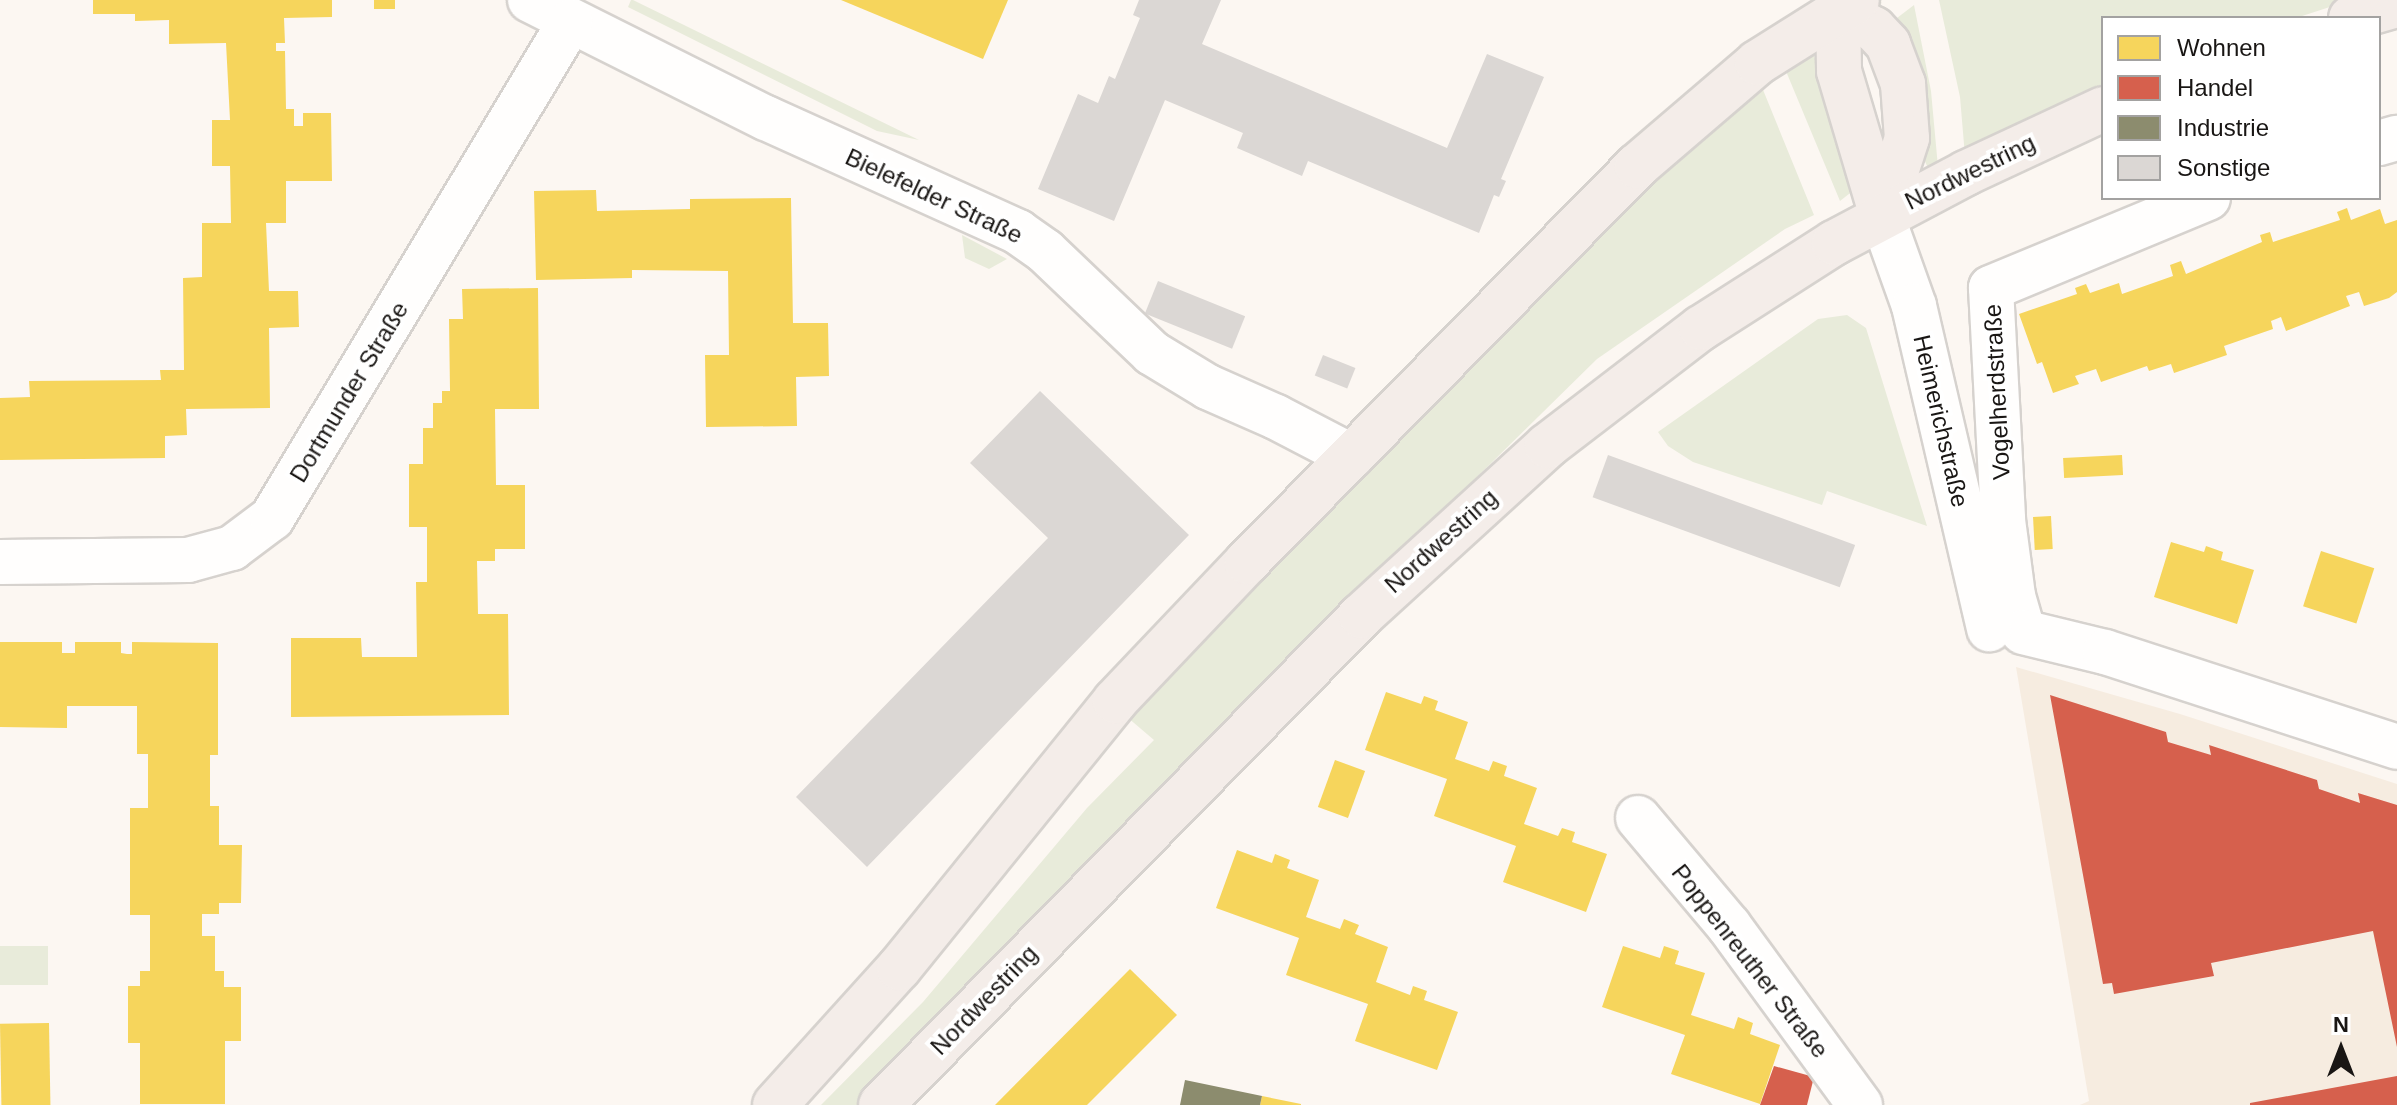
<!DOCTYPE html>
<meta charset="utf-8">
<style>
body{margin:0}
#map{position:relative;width:2397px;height:1105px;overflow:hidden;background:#fcf7f2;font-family:Helvetica,sans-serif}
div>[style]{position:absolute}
.medical>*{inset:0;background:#f6ece0}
.green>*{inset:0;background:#e8ebda;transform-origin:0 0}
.homes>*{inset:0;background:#f6d55c;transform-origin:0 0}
.shops>*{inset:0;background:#d6604d}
.industry>*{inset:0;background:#8c8c6e}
.building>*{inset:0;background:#dbd7d4;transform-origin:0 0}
.roads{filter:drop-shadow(2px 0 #d6d2ce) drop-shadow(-2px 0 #d6d2ce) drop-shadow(0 2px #d6d2ce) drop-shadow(0 -2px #d6d2ce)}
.minor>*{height:44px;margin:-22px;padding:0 22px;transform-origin:22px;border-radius:22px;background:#fffefd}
.major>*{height:44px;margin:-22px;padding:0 22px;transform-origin:22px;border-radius:22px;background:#f4ede9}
span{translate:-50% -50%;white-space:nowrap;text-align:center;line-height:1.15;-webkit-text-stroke:8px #fff;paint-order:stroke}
.street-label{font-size:24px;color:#191614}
.legend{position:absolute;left:2101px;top:16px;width:280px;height:184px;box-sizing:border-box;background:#fff;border:2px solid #a3a2a1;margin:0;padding:10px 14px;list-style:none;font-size:24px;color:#191614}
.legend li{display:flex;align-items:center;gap:16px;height:40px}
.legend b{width:40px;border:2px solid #a3a2a1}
.north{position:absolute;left:2301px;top:1009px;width:80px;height:80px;-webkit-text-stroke:6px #fff;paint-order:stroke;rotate:0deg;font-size:22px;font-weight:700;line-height:32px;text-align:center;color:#191614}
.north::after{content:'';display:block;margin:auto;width:28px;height:36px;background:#191614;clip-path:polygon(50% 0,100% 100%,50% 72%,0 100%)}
</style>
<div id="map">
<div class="medical">
<i style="clip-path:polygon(2016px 667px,2180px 714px,2397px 784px,2397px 1105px,2080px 1105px,2089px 1101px)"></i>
</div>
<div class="green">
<i style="clip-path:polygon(631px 0,633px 0,919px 140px,877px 131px,628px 7px)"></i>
<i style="clip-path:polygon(1939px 0,2338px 0,2339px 4px,2296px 18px,2103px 18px,2103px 92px,1965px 156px,1960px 97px)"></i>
<i style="clip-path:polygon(1914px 5px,1931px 91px,1938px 167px,1928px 168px,1922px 155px,1909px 66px,1897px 18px)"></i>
<i style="clip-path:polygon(1809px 51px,1814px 55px,1853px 182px,1854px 190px,1840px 201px,1783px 64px)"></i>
<i style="clip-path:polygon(1759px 80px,1814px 215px,1785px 229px,1597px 359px,1348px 604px,860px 1105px,821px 1105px,923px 1002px,1087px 808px,1154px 740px,1127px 717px,1617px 209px)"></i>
<i style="clip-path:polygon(962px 235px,1007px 259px,989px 269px,965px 258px)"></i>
<i style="clip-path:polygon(1847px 315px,1866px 328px,1927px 526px,1827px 491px,1822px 505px,1693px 462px,1668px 446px,1658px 432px,1818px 319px)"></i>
<i style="left:0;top:946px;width:48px;height:39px"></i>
</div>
<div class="homes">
<i style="clip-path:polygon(93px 0,332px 0,332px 17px,284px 18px,285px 43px,276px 43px,276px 51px,285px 51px,286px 109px,294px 109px,294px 126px,303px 126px,303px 113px,331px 113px,332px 181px,286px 181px,286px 223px,266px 223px,269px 291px,298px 291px,299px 327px,269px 328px,270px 408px,186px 409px,187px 435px,165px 436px,165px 458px,0 460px,0 398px,30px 397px,29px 381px,161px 380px,160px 370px,184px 370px,183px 278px,202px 277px,202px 223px,231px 223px,230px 166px,212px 166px,212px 120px,230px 120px,226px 43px,169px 44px,169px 20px,135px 21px,135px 14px,93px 14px)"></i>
<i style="left:374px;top:0;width:21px;height:9px"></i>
<i style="clip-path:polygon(841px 0,1008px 0,983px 59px)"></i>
<i style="clip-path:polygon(596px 190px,597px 211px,690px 209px,690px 199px,791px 198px,793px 323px,828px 323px,829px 376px,796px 377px,797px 426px,706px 427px,705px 355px,729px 355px,728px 271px,632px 270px,632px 278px,536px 280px,534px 191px)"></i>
<i style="clip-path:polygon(2347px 208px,2351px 220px,2380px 209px,2385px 224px,2397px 220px,2397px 292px,2389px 298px,2364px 306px,2359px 292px,2346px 296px,2350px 306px,2286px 331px,2281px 317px,2271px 321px,2273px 329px,2224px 346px,2227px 355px,2174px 373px,2171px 364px,2149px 371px,2147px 366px,2101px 382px,2096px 369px,2075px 376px,2079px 384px,2053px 393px,2042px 362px,2037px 364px,2019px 314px,2077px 294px,2075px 288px,2086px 284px,2090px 293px,2119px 283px,2122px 294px,2173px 276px,2170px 265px,2181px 261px,2186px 274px,2262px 242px,2260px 235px,2270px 232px,2273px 242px,2340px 220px,2337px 212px)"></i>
<i style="clip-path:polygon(538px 288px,539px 409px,495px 409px,496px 485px,525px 485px,525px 549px,495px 549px,495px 561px,477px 561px,478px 614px,508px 614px,509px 715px,291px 717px,291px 638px,361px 638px,362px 657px,417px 657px,416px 582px,427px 582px,427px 527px,409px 527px,409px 464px,423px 464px,423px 428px,433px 428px,433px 403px,442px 403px,442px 391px,450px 391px,449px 319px,463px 319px,462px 289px)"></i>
<i style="left:2122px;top:455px;width:20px;height:59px;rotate:87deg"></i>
<i style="left:2051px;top:516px;width:33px;height:18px;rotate:87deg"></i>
<i style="clip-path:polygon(2171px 542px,2204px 552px,2206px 546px,2223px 552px,2221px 560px,2254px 570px,2237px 624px,2154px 597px)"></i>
<i style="left:2321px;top:551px;width:56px;height:58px;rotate:18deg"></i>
<i style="clip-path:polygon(0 642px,62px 642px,62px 653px,75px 653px,75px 642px,121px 642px,121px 653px,127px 654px,132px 654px,132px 642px,218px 643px,218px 755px,210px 755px,210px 806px,219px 806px,219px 845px,242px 845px,241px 903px,219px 903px,219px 914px,202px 914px,202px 936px,215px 936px,215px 971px,224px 971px,224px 987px,241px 987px,241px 1041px,225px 1041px,225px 1104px,140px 1104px,140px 1043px,128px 1043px,128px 986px,140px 986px,140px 971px,150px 971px,150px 915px,130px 915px,130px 808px,148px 808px,148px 754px,137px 754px,137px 706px,67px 706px,67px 728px,0 727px)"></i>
<i style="clip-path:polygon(1386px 692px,1421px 704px,1424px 696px,1438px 701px,1435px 710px,1468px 722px,1455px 759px,1489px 771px,1493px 761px,1507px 766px,1504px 776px,1537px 788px,1524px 824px,1558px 836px,1562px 828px,1575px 832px,1572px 842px,1607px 854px,1586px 912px,1503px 882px,1516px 846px,1434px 816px,1447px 779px,1365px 750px)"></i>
<i style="left:1335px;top:760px;width:32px;height:50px;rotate:20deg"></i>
<i style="clip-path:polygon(1237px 850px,1272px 863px,1275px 854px,1290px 860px,1287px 868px,1319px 880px,1306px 917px,1340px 929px,1344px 919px,1359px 925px,1355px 934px,1388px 947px,1376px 982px,1410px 995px,1413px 986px,1427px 991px,1424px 1000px,1458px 1012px,1437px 1070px,1355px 1041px,1368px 1004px,1286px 975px,1299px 938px,1216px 908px)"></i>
<i style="clip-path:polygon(1623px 946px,1660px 958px,1664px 946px,1679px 951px,1675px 964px,1705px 973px,1691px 1015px,1734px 1029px,1738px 1017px,1753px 1023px,1750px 1034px,1780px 1045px,1760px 1104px,1671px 1074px,1685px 1035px,1602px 1007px)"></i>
<i style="clip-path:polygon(1130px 969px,1177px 1015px,1087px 1105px,995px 1105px)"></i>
<i style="left:49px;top:1023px;width:82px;height:49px;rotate:89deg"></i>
<i style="clip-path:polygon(1262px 1096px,1301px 1104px,1301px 1105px,1260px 1105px)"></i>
</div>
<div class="shops">
<i style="clip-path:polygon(2050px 695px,2166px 732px,2168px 742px,2211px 755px,2209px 745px,2317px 780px,2319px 789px,2360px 803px,2358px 793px,2397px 805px,2397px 1047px,2373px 931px,2211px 963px,2214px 976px,2114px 994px,2112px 983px,2103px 984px)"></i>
<i style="clip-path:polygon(1774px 1066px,1814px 1077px,1807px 1105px,1760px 1105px)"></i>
<i style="clip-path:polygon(2397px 1076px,2397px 1105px,2250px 1105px,2250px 1103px)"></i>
</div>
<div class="industry">
<i style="clip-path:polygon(1185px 1080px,1262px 1096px,1260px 1105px,1180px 1105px)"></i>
</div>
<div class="building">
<i style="clip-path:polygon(1139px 0,1221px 0,1202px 44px,1447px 148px,1487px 54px,1544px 77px,1501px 179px,1506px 181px,1499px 197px,1494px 195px,1479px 233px,1308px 161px,1302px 176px,1237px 148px,1243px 133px,1165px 100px,1114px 221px,1038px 189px,1078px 94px,1098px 103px,1109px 76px,1115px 79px,1140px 18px,1133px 15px)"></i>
<i style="left:1158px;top:281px;width:94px;height:35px;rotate:22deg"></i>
<i style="left:1323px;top:355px;width:35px;height:22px;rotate:22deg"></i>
<i style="clip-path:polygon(1040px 391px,1189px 535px,867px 867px,796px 797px,1048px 538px,970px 463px)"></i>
<i style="left:1608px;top:455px;width:263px;height:45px;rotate:20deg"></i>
</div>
<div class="roads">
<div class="minor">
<i style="left:530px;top:0;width:264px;rotate:26.6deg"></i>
<i style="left:766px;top:118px;width:277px;rotate:24.3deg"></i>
<i style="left:1018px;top:232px;width:33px;rotate:35deg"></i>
<i style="left:1045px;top:251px;width:148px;rotate:43.6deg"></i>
<i style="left:1152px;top:353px;width:66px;rotate:31.3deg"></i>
<i style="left:1208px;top:387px;width:74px;rotate:23.8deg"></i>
<i style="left:1276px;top:417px;width:85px;rotate:27.5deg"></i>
<i style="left:2379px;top:143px;width:19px;rotate:-16deg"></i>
<i style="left:2208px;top:198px;width:235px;rotate:157.5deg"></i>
<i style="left:1991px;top:288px;width:232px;rotate:87deg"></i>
<i style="left:2003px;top:520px;width:77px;rotate:82.5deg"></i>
<i style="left:2013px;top:596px;width:37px;rotate:74deg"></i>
<i style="left:2023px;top:632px;width:84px;rotate:13.7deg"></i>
<i style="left:2105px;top:652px;width:307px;rotate:18deg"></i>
<i style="left:1882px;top:216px;width:96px;rotate:70.4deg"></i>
<i style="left:1914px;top:306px;width:332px;rotate:76.9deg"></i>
<i style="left:0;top:562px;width:188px;rotate:-0.6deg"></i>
<i style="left:188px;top:560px;width:46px;rotate:-15.3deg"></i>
<i style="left:232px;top:548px;width:50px;rotate:-36.9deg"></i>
<i style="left:272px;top:518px;width:579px;rotate:-59deg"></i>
<i style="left:1638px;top:818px;width:141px;rotate:49.9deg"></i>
<i style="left:1729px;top:926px;width:222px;rotate:53.8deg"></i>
</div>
<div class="major">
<i style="left:1838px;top:11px;width:40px;rotate:26.6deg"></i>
<i style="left:1874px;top:29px;width:21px;rotate:47deg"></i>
<i style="left:1888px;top:44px;width:43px;rotate:69.4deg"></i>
<i style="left:1903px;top:84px;width:54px;rotate:85.8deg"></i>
<i style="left:1907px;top:138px;width:82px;rotate:107.8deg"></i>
<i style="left:1838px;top:11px;width:60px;rotate:89deg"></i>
<i style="left:1839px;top:71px;width:151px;rotate:73.5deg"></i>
<i style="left:2351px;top:18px;width:48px;rotate:-15.8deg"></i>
<i style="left:775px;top:1105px;width:185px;rotate:-47.9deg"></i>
<i style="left:899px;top:968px;width:343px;rotate:-51deg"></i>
<i style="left:1115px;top:701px;width:192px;rotate:-46.5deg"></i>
<i style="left:1247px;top:562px;width:556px;rotate:-45.44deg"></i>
<i style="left:1637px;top:166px;width:158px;rotate:-40.6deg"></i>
<i style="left:1757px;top:63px;width:118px;rotate:-32.2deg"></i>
<i style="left:881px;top:1105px;width:685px;rotate:-45.53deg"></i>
<i style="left:1361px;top:616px;width:252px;rotate:-42.4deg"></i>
<i style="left:1547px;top:446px;width:194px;rotate:-37.5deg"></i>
<i style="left:1701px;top:328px;width:158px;rotate:-32.6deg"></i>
<i style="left:1834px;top:243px;width:149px;rotate:-27.9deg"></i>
<i style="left:1966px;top:173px;width:151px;rotate:-25deg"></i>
</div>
</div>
<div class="street-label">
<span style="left:1970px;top:172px;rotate:-26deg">Nordwestring</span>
<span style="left:934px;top:196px;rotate:25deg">Bielefelder Straße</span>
<span style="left:349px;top:392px;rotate:-59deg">Dortmunder Straße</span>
<span style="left:1997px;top:392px;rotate:-93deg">Vogelherdstraße</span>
<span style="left:1941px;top:421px;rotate:77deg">Heimerichstraße</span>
<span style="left:1441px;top:541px;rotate:-42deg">Nordwestring</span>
<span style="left:1750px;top:961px;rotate:52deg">Poppenreuther Straße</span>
<span style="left:984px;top:1000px;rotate:-46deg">Nordwestring</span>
</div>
<ul class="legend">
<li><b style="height:22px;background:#f6d55c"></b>Wohnen</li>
<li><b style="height:22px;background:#d6604d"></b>Handel</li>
<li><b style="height:22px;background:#8c8c6e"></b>Industrie</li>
<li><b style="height:22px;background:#dbd7d4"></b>Sonstige</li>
</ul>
<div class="north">N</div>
</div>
